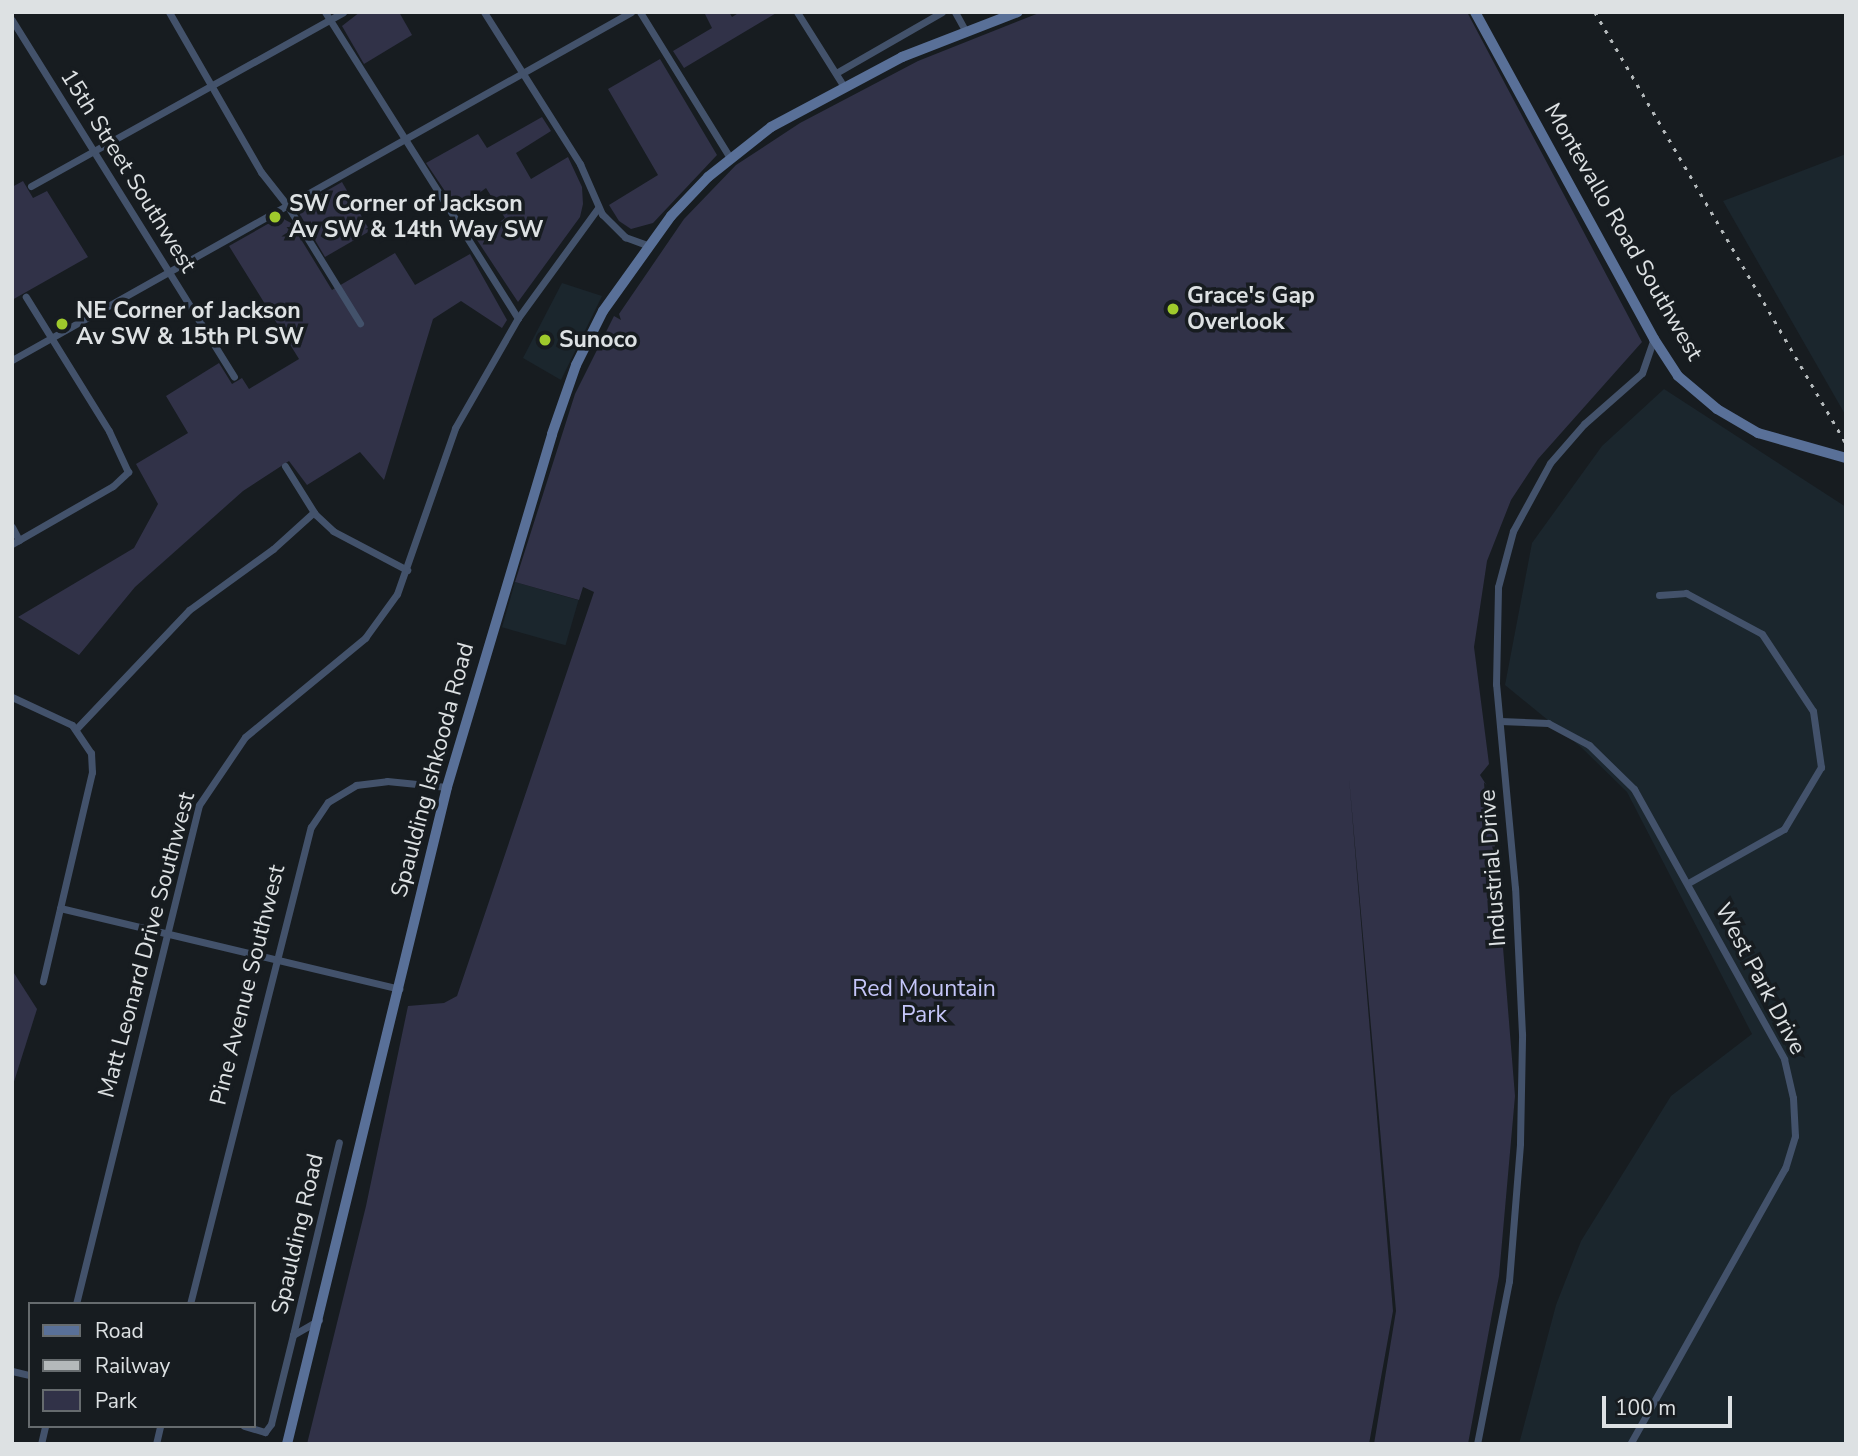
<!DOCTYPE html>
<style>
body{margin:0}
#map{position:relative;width:1858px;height:1456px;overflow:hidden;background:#171c20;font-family:"Nunito Sans",sans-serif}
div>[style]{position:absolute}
.built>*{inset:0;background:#1b262d;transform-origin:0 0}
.green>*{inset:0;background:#313248}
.street>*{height:7px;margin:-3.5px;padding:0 3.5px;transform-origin:3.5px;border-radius:3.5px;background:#43526b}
.secondary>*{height:10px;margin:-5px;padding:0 5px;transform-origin:5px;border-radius:5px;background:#597098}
.rail>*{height:2.5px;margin-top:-1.25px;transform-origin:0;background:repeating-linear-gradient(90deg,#b4b9bb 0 3.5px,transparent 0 10.5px)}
.dots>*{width:19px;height:19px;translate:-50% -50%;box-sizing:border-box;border:4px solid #171c20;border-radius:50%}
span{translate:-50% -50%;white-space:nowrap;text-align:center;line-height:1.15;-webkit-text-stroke:7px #171c20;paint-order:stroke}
.street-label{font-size:23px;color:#dde1e3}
.poi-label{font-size:23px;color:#dde1e3;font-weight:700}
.left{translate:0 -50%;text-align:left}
.park-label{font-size:23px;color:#c5c6f9}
.frame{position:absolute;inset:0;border:14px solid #dde1e3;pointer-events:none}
.legend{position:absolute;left:28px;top:1302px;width:228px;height:126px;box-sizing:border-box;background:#171c20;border:2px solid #666b6e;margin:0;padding:9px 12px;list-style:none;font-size:21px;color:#dde1e3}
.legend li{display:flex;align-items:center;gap:14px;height:35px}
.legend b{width:35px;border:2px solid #666b6e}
.scale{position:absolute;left:1602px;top:1396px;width:130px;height:32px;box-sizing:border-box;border:4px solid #dde1e3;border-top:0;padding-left:9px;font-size:21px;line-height:24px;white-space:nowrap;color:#dde1e3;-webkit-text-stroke:5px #171c20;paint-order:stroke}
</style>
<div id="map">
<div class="built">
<i style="clip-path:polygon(1846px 154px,1846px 416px,1723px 201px)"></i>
<i style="clip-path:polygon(562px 283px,602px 296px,561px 380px,523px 358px)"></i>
<i style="clip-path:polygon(1664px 389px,1846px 507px,1846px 1444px,1519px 1444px,1556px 1305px,1581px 1241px,1671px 1096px,1752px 1034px,1627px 792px,1582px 748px,1505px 685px,1532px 543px,1602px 446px)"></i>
<i style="left:515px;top:582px;width:66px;height:47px;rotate:16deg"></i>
</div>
<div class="green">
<i style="clip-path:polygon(360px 12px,399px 12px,412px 35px,364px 64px,342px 26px)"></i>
<i style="clip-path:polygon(704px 12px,729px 12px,732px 17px,740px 12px,778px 12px,684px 68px,673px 51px,712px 28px)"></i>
<i style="clip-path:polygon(1467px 12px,1642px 342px,1538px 459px,1511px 500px,1487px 561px,1474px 647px,1489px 764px,1480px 775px,1489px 789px,1492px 811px,1515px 1096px,1499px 1276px,1468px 1444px,1374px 1444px,1396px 1311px,1349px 777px,1393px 1311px,1369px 1444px,307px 1444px,366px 1206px,408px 1006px,444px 1003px,457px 996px,594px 592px,583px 587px,579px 600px,515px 582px,575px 394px,614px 316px,621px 320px,619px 314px,684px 219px,736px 165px,800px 123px,918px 61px,1039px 13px)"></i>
<i style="clip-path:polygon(660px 59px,717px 155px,653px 223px,631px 229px,619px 221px,609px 205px,658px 175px,608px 89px)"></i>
<i style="clip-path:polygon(542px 117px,551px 131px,516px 153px,531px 179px,568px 157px,582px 187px,583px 204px,580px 217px,518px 302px,477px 240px,505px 218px,486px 188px,457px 209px,426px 163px,478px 134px,487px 148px)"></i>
<i style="clip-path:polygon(23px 181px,33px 198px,47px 191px,88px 257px,12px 300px,12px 187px)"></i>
<i style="clip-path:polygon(342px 182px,370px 231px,325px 257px,299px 213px,300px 206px)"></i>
<i style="clip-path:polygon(280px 217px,291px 223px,332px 290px,395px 253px,415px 285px,470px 254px,507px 320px,502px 328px,461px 301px,433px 319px,384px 480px,360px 452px,307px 485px,289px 461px,243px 491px,135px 587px,79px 655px,18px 617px,134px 548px,158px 504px,136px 464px,188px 433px,166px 396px,219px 363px,232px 384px,242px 378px,249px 389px,299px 359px,229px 246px)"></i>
<i style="clip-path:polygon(12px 970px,37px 1009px,12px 1088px)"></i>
</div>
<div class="street">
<i style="left:169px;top:12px;width:185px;rotate:60.1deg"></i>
<i style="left:261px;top:172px;width:42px;rotate:51.8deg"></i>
<i style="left:287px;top:205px;width:139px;rotate:58.3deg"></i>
<i style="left:325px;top:12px;width:362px;rotate:57.8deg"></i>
<i style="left:484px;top:12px;width:180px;rotate:57.7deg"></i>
<i style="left:580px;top:164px;width:55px;rotate:66.3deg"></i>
<i style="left:602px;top:214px;width:33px;rotate:45deg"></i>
<i style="left:625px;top:237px;width:23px;rotate:20deg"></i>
<i style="left:640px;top:12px;width:172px;rotate:58.3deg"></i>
<i style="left:797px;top:12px;width:86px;rotate:57.8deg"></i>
<i style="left:955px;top:12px;width:21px;rotate:61deg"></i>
<i style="left:12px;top:20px;width:420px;rotate:58.1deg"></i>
<i style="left:836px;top:73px;width:122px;rotate:-29.9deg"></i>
<i style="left:31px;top:186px;width:357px;rotate:-29.1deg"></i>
<i style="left:12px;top:360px;width:710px;rotate:-29.34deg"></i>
<i style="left:285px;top:466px;width:57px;rotate:58deg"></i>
<i style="left:315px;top:514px;width:25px;rotate:43deg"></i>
<i style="left:333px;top:531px;width:84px;rotate:27.8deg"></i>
<i style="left:12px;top:527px;width:15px;rotate:62deg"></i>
<i style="left:12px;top:544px;width:116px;rotate:-29.9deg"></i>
<i style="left:113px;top:486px;width:21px;rotate:-43deg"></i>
<i style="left:128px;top:472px;width:45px;rotate:-114.9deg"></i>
<i style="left:109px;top:431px;width:158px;rotate:-121.8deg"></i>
<i style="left:1659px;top:595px;width:27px;rotate:-4deg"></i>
<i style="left:1686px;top:593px;width:86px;rotate:28.3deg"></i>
<i style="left:1762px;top:634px;width:92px;rotate:56.5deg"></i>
<i style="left:1813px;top:711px;width:57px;rotate:81.9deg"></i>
<i style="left:1821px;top:767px;width:72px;rotate:120.8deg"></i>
<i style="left:1784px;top:829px;width:110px;rotate:150.6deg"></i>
<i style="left:12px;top:697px;width:66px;rotate:25deg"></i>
<i style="left:72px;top:725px;width:34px;rotate:56deg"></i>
<i style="left:91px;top:753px;width:19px;rotate:87deg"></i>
<i style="left:92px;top:772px;width:215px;rotate:103.2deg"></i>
<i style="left:1500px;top:721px;width:48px;rotate:2.4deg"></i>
<i style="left:1548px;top:723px;width:47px;rotate:28.2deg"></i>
<i style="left:1589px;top:745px;width:63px;rotate:44.4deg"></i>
<i style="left:1634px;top:789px;width:309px;rotate:60.9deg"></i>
<i style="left:1784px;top:1059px;width:40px;rotate:77deg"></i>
<i style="left:1793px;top:1098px;width:38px;rotate:87deg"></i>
<i style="left:1795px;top:1136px;width:34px;rotate:107deg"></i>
<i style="left:1785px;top:1168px;width:317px;rotate:119.3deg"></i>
<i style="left:76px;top:729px;width:164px;rotate:-46.5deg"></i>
<i style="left:189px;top:610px;width:104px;rotate:-36deg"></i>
<i style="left:273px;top:549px;width:55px;rotate:-42.1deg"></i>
<i style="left:60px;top:908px;width:349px;rotate:13.4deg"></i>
<i style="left:76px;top:1304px;width:514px;rotate:-76.15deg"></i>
<i style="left:199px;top:805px;width:82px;rotate:-55.9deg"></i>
<i style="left:245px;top:737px;width:156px;rotate:-39.5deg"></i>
<i style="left:365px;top:638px;width:54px;rotate:-54deg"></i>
<i style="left:397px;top:594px;width:176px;rotate:-70.7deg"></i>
<i style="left:455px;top:428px;width:127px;rotate:-60.2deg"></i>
<i style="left:518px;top:318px;width:136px;rotate:-54deg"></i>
<i style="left:190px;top:1304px;width:492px;rotate:-75.8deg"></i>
<i style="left:311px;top:827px;width:30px;rotate:-56deg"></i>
<i style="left:328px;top:802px;width:33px;rotate:-31deg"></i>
<i style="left:356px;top:785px;width:31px;rotate:-7deg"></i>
<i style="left:387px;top:781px;width:60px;rotate:5.7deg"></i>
<i style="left:293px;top:1335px;width:198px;rotate:-76.6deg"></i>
<i style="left:12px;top:1371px;width:18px;rotate:13deg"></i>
<i style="left:244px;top:1426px;width:22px;rotate:16deg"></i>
<i style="left:265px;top:1432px;width:10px;rotate:-53deg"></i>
<i style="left:271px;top:1424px;width:92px;rotate:-76.1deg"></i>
<i style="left:293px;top:1335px;width:30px;rotate:-30deg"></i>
<i style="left:41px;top:1444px;width:18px;rotate:-77deg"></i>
<i style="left:156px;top:1444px;width:18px;rotate:-77deg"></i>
<i style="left:1477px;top:1444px;width:166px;rotate:-78.9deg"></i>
<i style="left:1509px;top:1281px;width:138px;rotate:-85.4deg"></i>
<i style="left:1520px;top:1143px;width:109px;rotate:-88.9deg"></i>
<i style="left:1522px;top:1034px;width:146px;rotate:-92.7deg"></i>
<i style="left:1515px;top:888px;width:205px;rotate:-95.3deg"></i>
<i style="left:1496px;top:684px;width:97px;rotate:-88.8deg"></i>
<i style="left:1498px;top:587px;width:58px;rotate:-75deg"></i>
<i style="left:1513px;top:531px;width:77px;rotate:-61.4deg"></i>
<i style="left:1550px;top:463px;width:52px;rotate:-48.9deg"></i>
<i style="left:1584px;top:424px;width:77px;rotate:-41.3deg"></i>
<i style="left:1642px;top:373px;width:36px;rotate:-71deg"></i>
</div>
<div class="secondary">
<i style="left:1475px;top:12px;width:373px;rotate:61.3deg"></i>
<i style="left:1654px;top:339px;width:44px;rotate:57deg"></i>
<i style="left:1678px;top:376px;width:51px;rotate:40.2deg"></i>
<i style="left:1717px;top:409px;width:48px;rotate:30.3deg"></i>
<i style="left:1758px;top:433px;width:91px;rotate:15.9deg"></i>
<i style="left:287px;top:1444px;width:676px;rotate:-76.31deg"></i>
<i style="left:447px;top:787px;width:368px;rotate:-73.4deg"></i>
<i style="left:552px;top:434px;width:73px;rotate:-70.8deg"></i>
<i style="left:576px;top:365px;width:60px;rotate:-63.4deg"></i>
<i style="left:603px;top:311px;width:117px;rotate:-54.4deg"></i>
<i style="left:671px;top:216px;width:54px;rotate:-46.5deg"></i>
<i style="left:708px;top:177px;width:80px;rotate:-38.4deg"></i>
<i style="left:771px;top:127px;width:149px;rotate:-28.1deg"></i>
<i style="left:902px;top:57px;width:124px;rotate:-21.2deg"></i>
</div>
<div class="rail">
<i style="left:1595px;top:12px;width:499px;rotate:59.8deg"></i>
</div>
<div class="dots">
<i style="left:275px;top:217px;background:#9fca2c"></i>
<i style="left:1173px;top:309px;background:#9fca2c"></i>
<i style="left:62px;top:324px;background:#9fca2c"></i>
<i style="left:545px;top:340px;background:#9fca2c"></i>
</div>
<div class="street-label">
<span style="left:128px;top:171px;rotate:58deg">15th Street Southwest</span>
<span style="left:1623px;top:232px;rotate:60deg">Montevallo Road Southwest</span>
<span style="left:433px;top:770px;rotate:-75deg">Spaulding Ishkooda Road</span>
<span style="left:1493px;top:868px;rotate:-94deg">Industrial Drive</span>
<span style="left:147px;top:945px;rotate:-75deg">Matt Leonard Drive Southwest</span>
<span style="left:1760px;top:979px;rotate:62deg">West Park Drive</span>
<span style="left:248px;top:985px;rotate:-76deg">Pine Avenue Southwest</span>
<span style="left:298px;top:1234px;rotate:-77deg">Spaulding Road</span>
</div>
<div class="poi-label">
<span class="left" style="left:289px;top:217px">SW Corner of Jackson<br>Av SW &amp; 14th Way SW</span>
<span class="left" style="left:1187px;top:309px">Grace's Gap<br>Overlook</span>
<span class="left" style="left:76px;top:324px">NE Corner of Jackson<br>Av SW &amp; 15th Pl SW</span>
<span class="left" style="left:559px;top:340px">Sunoco</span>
</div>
<div class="park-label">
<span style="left:924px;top:1002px">Red Mountain<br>Park</span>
</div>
<div class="frame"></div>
<ul class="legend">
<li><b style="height:9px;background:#597098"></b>Road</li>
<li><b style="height:9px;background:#b4b9bb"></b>Railway</li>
<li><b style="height:19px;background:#313248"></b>Park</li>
</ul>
<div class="scale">100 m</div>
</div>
